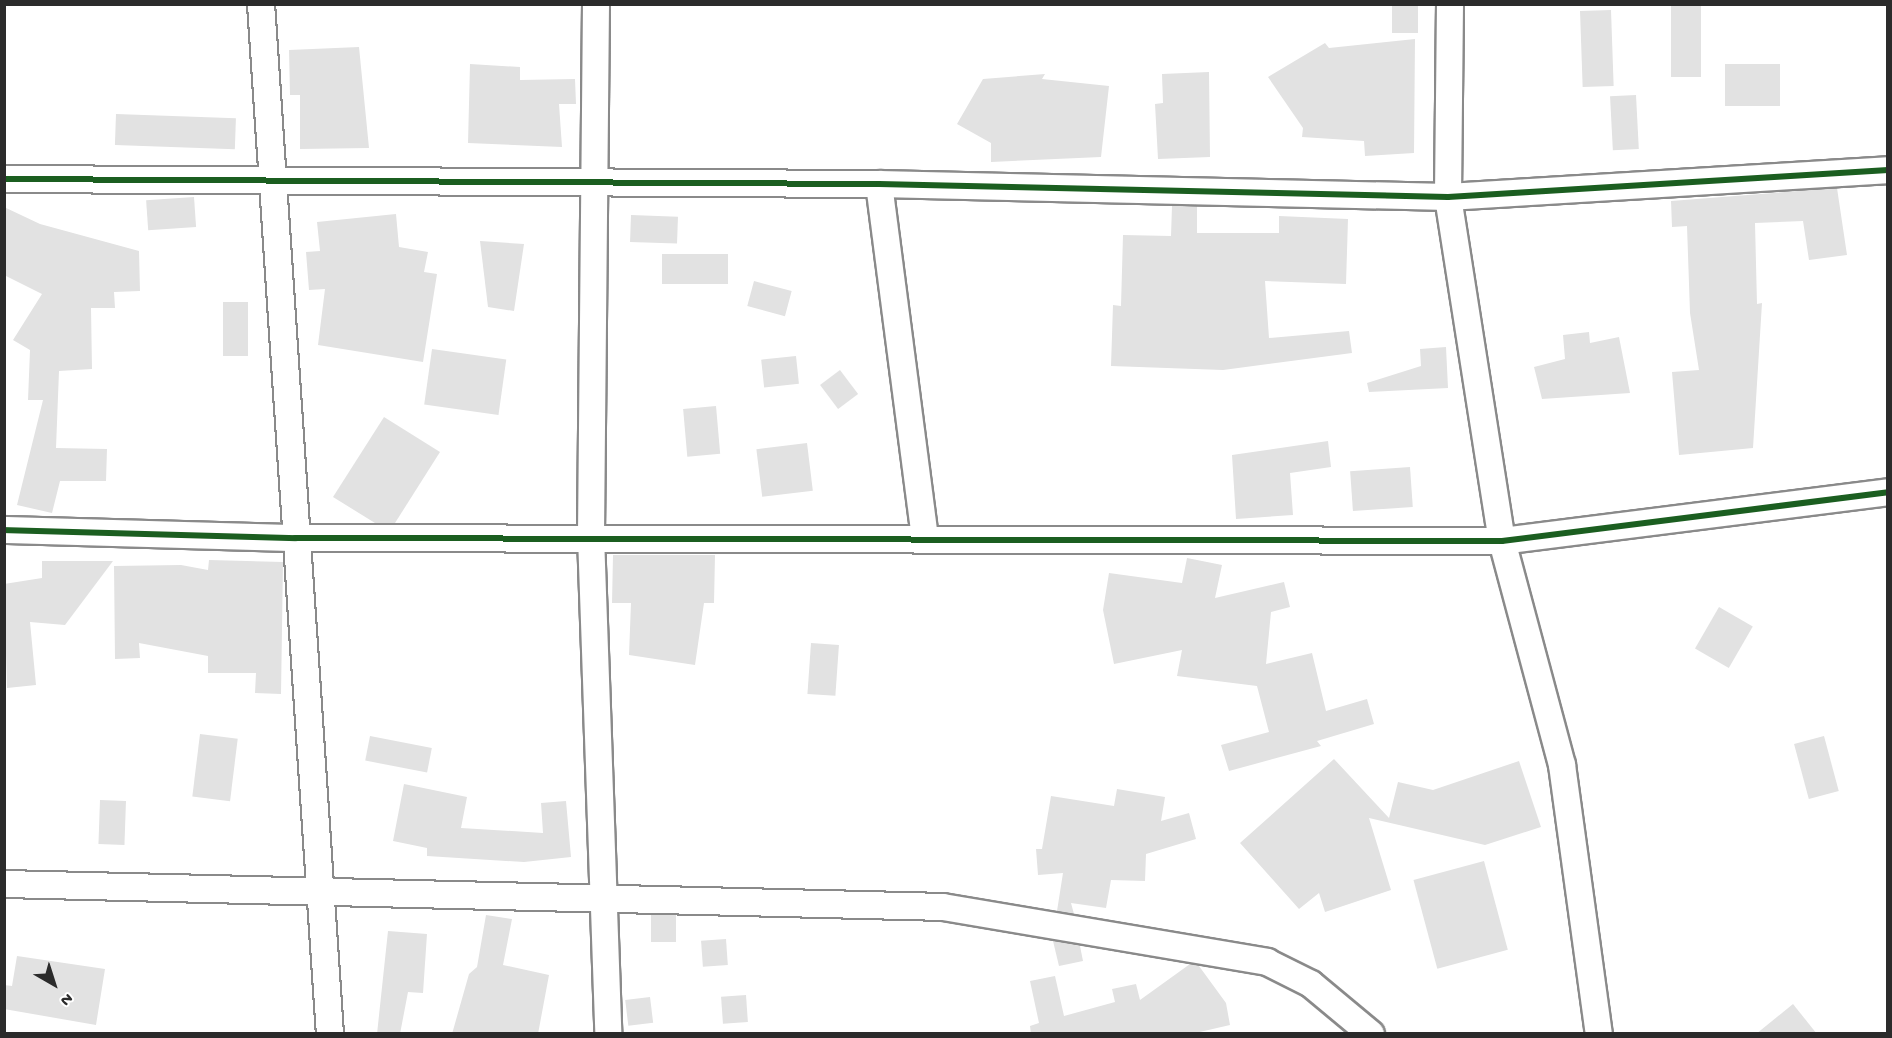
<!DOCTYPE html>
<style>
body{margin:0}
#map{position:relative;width:1892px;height:1038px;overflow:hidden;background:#fff;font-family:"Gochi Hand",sans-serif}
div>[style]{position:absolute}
.building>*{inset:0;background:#e2e2e2;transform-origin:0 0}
.roads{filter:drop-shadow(2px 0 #8a8a8a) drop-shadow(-2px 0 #8a8a8a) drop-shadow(0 2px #8a8a8a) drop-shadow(0 -2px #8a8a8a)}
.minor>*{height:26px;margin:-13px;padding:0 13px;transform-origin:13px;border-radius:13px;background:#fff}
.cycleway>*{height:6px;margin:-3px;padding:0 3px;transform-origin:3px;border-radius:3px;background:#1b5e20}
span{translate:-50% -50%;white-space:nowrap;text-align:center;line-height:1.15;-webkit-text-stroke:5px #fff;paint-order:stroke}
.frame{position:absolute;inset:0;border:6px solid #2b2b2b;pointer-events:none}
.north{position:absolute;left:24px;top:954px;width:60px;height:60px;-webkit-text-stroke:4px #fff;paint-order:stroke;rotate:141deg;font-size:16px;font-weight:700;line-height:24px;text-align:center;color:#2b2b2b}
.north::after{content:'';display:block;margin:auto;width:21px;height:27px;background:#2b2b2b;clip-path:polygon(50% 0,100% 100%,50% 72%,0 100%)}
</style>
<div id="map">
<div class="building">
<i style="left:1392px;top:4px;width:26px;height:29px"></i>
<i style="left:1671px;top:4px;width:30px;height:73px"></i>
<i style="left:1611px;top:10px;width:76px;height:31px;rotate:88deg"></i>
<i style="clip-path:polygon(1415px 39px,1414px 153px,1365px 156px,1364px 141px,1302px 137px,1303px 128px,1268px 77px,1325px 43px,1329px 48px)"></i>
<i style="clip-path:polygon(359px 47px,369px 148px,300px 149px,300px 95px,290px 95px,289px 50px)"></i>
<i style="clip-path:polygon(470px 64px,520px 67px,520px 80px,575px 79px,576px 104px,559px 104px,562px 147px,468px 143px)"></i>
<i style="left:1725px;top:64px;width:55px;height:42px"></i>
<i style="clip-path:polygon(1209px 72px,1210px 157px,1158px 159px,1155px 104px,1163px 103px,1162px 74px)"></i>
<i style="clip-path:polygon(1045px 74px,1042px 79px,1109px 86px,1101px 157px,991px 162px,991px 143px,957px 124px,983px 79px)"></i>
<i style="left:1636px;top:95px;width:54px;height:26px;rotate:87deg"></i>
<i style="left:116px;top:114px;width:120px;height:31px;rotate:2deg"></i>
<i style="clip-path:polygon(1837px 188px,1847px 255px,1809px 260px,1803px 221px,1755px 223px,1757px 304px,1762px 303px,1753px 448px,1679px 455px,1672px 372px,1699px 370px,1690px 313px,1687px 226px,1672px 227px,1671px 201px)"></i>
<i style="left:194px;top:197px;width:30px;height:48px;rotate:86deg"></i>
<i style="clip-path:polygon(1172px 206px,1197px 206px,1197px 233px,1279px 233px,1279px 216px,1348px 219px,1346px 284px,1265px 281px,1269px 338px,1349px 331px,1352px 353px,1223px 370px,1111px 366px,1113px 305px,1121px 306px,1123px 235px,1171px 236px)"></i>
<i style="clip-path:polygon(4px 207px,40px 224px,139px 251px,140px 291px,114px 292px,115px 308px,91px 308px,92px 369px,59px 371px,56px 448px,107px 449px,106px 481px,60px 481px,52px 513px,17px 505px,43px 400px,28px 400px,30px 350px,13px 340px,42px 294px,4px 275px)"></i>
<i style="clip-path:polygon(396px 214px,399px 247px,428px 252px,424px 272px,437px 274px,423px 362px,318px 345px,325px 289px,309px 290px,306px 252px,320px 251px,317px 222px)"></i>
<i style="left:631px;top:215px;width:47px;height:27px;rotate:2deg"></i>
<i style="clip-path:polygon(480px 241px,524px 244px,514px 311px,488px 307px)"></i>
<i style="left:662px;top:254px;width:66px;height:30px"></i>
<i style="left:754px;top:281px;width:39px;height:26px;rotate:15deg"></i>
<i style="left:248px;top:302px;width:54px;height:25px;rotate:90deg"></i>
<i style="clip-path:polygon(1589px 332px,1590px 343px,1619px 337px,1630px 393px,1542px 399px,1534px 367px,1565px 359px,1563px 335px)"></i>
<i style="clip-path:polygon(1446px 347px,1448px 388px,1369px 392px,1367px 383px,1421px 366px,1420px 349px)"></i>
<i style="left:432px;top:349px;width:75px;height:56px;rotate:8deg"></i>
<i style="left:796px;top:356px;width:28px;height:35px;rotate:84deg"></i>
<i style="left:840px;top:370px;width:30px;height:25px;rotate:53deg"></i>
<i style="left:716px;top:406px;width:48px;height:33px;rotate:85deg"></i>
<i style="clip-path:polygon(384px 417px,440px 452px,395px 523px,375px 523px,333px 497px)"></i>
<i style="clip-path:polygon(1328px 441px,1331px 467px,1290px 473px,1293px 515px,1236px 519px,1232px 455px)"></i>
<i style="left:807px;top:443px;width:48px;height:51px;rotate:83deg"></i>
<i style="left:1410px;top:467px;width:40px;height:60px;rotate:86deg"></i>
<i style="clip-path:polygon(613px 555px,715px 555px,714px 603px,704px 603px,695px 665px,629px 655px,631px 603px,612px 603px)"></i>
<i style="clip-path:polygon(1187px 558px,1222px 565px,1215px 598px,1284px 582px,1290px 607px,1271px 612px,1266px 664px,1312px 653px,1326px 711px,1367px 699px,1374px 724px,1317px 741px,1321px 746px,1229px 771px,1221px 745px,1269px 732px,1257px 686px,1177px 676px,1182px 650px,1114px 664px,1103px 610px,1109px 573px,1182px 583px)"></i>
<i style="clip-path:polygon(209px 560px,283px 562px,281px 694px,255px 693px,256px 673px,208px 673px,208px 656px,139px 643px,140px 658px,115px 659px,114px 566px,181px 565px,208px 570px)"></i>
<i style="clip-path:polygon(42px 561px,113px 561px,65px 625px,30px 622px,36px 685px,7px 688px,4px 584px,42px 578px)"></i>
<i style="left:1719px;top:607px;width:39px;height:48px;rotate:30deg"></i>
<i style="left:811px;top:643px;width:28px;height:51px;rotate:4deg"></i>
<i style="left:200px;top:734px;width:38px;height:63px;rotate:7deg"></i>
<i style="left:370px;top:736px;width:63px;height:25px;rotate:11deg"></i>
<i style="left:1824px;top:736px;width:57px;height:31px;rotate:75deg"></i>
<i style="clip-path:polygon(1334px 759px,1389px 818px,1398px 782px,1433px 790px,1519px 761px,1541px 827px,1485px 845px,1369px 818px,1391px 890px,1325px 912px,1319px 893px,1299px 909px,1240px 843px)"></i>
<i style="clip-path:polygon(404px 784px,467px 797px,461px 828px,543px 833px,541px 803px,566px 801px,571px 857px,524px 862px,427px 856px,427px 848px,393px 841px)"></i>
<i style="clip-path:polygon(1117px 789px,1165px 797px,1161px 821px,1189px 813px,1196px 839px,1146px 854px,1145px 881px,1111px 880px,1106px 908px,1071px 903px,1074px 914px,1057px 911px,1063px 873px,1038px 875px,1036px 849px,1042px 849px,1051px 796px,1114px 806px)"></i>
<i style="left:100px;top:800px;width:26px;height:44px;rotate:2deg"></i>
<i style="left:1484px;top:861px;width:92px;height:73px;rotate:75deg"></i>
<i style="clip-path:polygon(486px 915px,512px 919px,503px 965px,549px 975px,538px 1034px,452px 1034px,469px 974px,477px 967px)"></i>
<i style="left:651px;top:915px;width:25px;height:27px"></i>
<i style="clip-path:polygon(388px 931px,427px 934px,423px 993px,408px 992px,400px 1034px,377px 1034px)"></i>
<i style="left:726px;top:939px;width:26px;height:25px;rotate:86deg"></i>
<i style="clip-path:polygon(1053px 941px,1080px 946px,1083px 961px,1059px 966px)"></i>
<i style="clip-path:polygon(17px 956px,105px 969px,96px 1025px,4px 1009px,4px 985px,12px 986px)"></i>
<i style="clip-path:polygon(1190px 964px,1199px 966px,1226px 1003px,1230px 1025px,1191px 1034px,1031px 1034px,1030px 1026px,1039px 1023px,1030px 981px,1055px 976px,1064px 1016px,1115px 1002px,1112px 989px,1136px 984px,1140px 1000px)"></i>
<i style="left:746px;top:995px;width:27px;height:25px;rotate:86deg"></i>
<i style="left:650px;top:997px;width:26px;height:25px;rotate:83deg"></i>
<i style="clip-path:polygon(1793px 1004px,1817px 1034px,1756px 1034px)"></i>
</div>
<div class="roads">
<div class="minor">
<i style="left:261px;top:4px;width:1032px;rotate:86.17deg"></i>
<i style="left:596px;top:4px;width:532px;rotate:90.54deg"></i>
<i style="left:591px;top:536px;width:498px;rotate:88deg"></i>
<i style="left:1450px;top:4px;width:193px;rotate:90.6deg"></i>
<i style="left:1448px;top:197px;width:348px;rotate:81.1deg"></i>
<i style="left:1502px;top:541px;width:232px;rotate:75deg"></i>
<i style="left:1562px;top:765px;width:272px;rotate:82.2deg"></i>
<i style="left:4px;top:179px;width:875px;rotate:0.33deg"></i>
<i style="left:879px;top:184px;width:569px;rotate:1.31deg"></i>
<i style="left:1448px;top:197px;width:441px;rotate:-3.5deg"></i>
<i style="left:879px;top:184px;width:355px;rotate:82.6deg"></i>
<i style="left:4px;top:530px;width:291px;rotate:1.6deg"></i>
<i style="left:295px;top:538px;width:1207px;rotate:0.14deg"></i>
<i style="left:1502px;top:541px;width:389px;rotate:-7.2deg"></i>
<i style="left:4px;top:884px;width:939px;rotate:1.4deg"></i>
<i style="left:943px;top:907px;width:329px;rotate:9.6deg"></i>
<i style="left:1267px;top:962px;width:49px;rotate:26.6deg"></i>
<i style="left:1311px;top:984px;width:78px;rotate:39.8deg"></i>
</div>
</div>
<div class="cycleway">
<i style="left:4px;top:179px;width:875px;rotate:0.33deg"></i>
<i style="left:879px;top:184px;width:569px;rotate:1.31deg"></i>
<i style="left:1448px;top:197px;width:441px;rotate:-3.5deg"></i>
<i style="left:4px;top:530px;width:291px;rotate:1.6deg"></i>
<i style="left:295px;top:538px;width:1207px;rotate:0.14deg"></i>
<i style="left:1502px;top:541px;width:389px;rotate:-7.2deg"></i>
</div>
<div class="frame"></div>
<div class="north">N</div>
</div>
